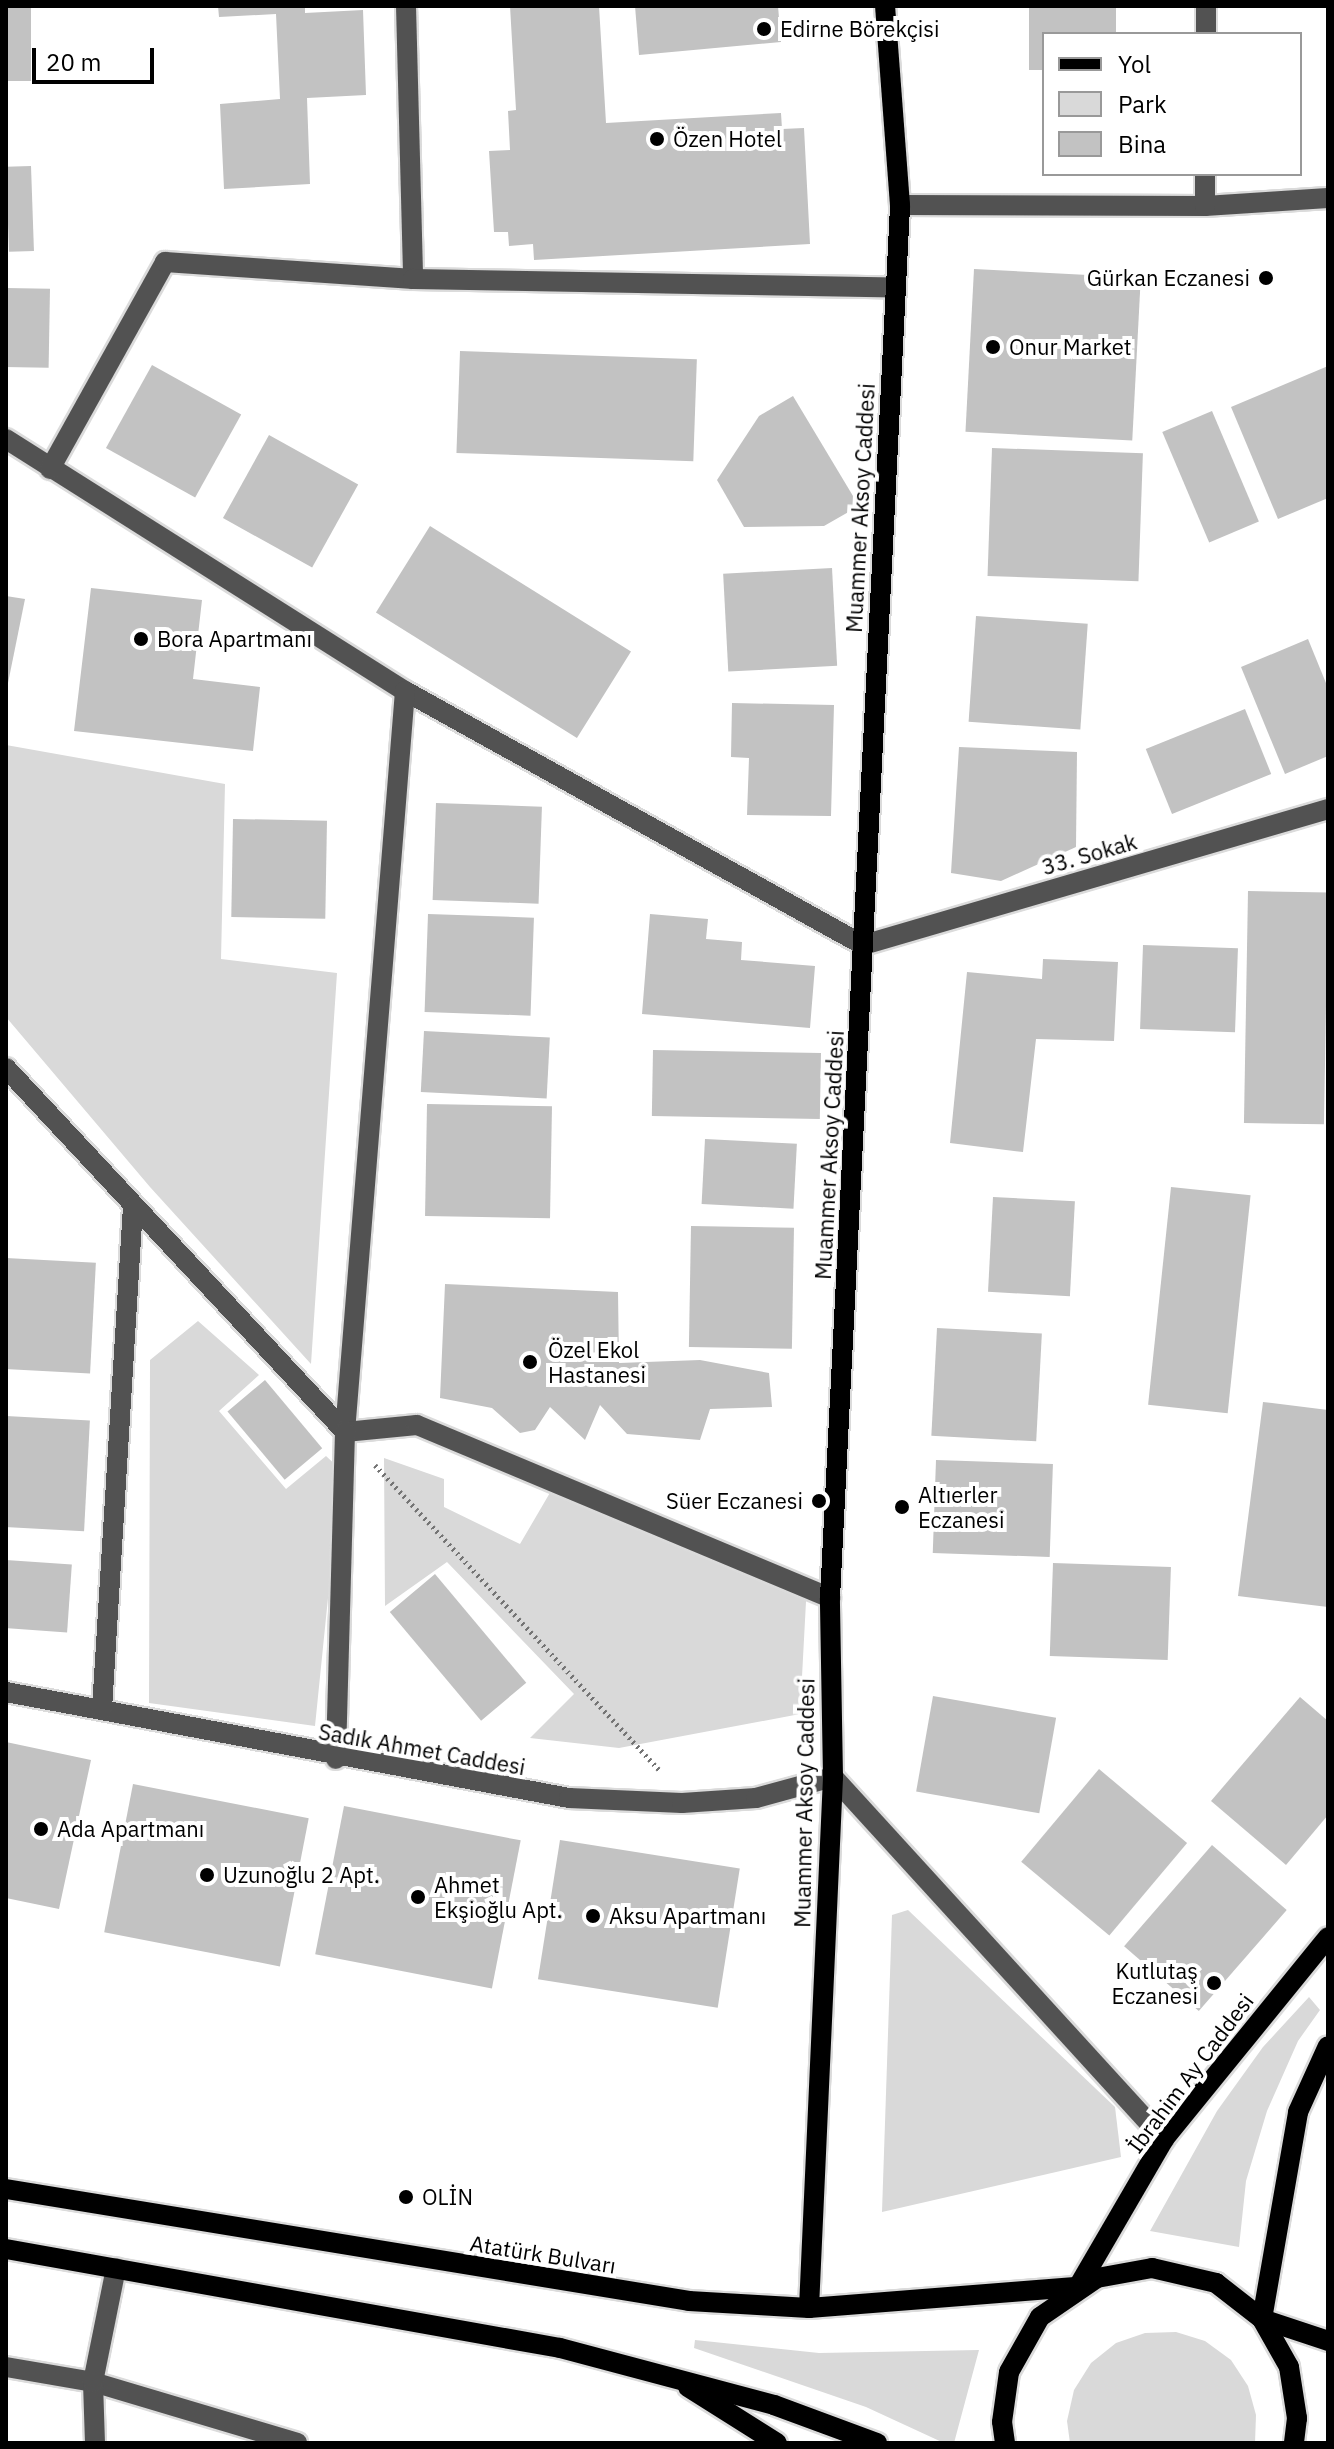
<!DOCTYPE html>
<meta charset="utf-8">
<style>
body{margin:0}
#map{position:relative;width:1334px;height:2449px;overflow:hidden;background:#fff;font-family:"IBM Plex Sans",sans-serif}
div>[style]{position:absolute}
.green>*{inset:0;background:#d9d9d9}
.building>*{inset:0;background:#c2c2c2;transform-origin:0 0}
.path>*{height:5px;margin-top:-2.5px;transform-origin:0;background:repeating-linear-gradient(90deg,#747474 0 2px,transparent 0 6px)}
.roads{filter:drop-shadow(2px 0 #dbdbdb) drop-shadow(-2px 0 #dbdbdb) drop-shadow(0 2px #dbdbdb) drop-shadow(0 -2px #dbdbdb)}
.minor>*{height:20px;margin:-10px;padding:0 10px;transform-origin:10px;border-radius:10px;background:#525252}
.major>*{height:20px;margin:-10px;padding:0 10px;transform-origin:10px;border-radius:10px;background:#000}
.dots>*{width:22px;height:22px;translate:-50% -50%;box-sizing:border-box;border:4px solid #fff;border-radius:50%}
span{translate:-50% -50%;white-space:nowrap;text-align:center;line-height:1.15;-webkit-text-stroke:8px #fff;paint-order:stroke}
.poi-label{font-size:22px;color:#000}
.left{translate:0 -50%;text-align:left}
.right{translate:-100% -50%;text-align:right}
.street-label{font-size:22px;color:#000}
.frame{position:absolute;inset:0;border:8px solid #000;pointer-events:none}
.legend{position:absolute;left:1042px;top:32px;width:260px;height:144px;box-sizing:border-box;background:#fff;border:2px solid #999;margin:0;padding:10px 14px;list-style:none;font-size:24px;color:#000}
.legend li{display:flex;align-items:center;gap:16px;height:40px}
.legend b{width:40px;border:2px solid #999}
.scale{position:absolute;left:32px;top:48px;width:122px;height:36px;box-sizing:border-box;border:4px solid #000;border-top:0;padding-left:10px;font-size:24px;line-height:28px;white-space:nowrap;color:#000;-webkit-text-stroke:6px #fff;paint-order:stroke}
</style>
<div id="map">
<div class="green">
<i style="clip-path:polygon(6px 745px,225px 784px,221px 959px,337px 973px,311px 1364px,150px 1187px,6px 1017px)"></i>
<i style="clip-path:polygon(198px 1321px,259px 1375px,219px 1411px,286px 1489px,326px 1456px,341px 1470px,315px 1726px,149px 1703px,150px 1360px)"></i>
<i style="clip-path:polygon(384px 1458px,444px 1479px,444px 1507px,520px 1544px,558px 1479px,807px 1583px,800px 1714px,619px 1748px,530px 1738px,574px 1694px,447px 1562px,385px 1606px)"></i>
<i style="clip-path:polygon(908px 1910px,1115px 2107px,1121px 2157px,882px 2212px,892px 1915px)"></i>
<i style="clip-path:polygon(1309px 1997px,1320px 2010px,1298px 2041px,1267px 2111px,1246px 2181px,1239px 2247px,1150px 2231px,1217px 2111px,1263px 2047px)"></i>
<i style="clip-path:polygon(1176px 2332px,1205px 2341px,1231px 2360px,1248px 2386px,1256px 2415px,1255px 2443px,1070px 2443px,1067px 2421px,1074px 2390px,1091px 2363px,1116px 2343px,1145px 2333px)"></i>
<i style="clip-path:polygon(695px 2340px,819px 2353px,979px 2350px,954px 2443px,944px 2443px,866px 2407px,694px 2348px)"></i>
</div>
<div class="building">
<i style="left:6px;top:6px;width:25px;height:75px"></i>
<i style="clip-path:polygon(218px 6px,305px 6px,305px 13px,363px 10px,366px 95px,307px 98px,310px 184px,224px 189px,220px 104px,280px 99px,276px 14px,219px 17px)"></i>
<i style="clip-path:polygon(510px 6px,599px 6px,606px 123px,781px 113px,782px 129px,804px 128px,810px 244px,534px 260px,533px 244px,509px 246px,508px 232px,494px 232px,489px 151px,510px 150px,508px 111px,516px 110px)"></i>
<i style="clip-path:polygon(635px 6px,778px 6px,781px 42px,639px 55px)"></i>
<i style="clip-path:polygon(1029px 6px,1116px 6px,1116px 34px,1044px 34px,1044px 70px,1029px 70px)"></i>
<i style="left:31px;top:166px;width:85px;height:25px;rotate:88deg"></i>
<i style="left:974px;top:269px;width:167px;height:163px;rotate:3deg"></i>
<i style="left:6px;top:288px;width:44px;height:79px;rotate:1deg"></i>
<i style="left:460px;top:351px;width:237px;height:102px;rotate:2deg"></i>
<i style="left:152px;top:365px;width:102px;height:95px;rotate:29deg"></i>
<i style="clip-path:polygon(1328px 366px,1328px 498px,1278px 519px,1231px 407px)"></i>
<i style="clip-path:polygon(793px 396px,859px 506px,824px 526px,744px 527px,717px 480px,759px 416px)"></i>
<i style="left:1212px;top:411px;width:120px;height:54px;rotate:67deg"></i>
<i style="left:269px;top:435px;width:102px;height:95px;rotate:29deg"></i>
<i style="left:992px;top:448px;width:151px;height:128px;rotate:2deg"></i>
<i style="left:430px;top:526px;width:237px;height:102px;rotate:32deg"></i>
<i style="left:832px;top:568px;width:98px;height:109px;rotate:87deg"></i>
<i style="clip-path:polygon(91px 588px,202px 600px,193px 679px,260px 687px,253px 751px,74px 731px)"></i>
<i style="clip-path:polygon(6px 596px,25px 599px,7px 688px,6px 688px)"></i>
<i style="left:976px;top:616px;width:112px;height:106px;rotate:4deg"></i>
<i style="clip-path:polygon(1308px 639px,1328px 688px,1328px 756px,1285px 774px,1241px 667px)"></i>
<i style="clip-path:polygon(732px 703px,834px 705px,831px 816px,747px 815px,749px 758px,731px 757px)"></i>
<i style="left:1245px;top:709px;width:70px;height:107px;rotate:68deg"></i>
<i style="clip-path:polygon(959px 747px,1077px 752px,1076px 847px,1001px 881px,951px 873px)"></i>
<i style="left:436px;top:803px;width:106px;height:97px;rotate:2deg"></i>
<i style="left:233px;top:819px;width:94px;height:98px;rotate:1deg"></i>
<i style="left:1248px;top:891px;width:80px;height:232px;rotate:1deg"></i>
<i style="left:428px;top:914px;width:106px;height:98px;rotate:2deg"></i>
<i style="clip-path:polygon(650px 914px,708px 919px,706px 939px,742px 942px,741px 960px,815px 966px,810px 1028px,642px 1014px)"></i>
<i style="left:1143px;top:945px;width:95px;height:84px;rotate:2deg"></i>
<i style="clip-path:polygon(1043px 959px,1118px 962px,1114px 1041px,1036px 1039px,1023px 1152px,950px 1143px,967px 972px,1042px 979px)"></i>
<i style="left:424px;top:1031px;width:126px;height:61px;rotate:3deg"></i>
<i style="left:653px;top:1050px;width:168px;height:66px;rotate:1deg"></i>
<i style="left:427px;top:1104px;width:125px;height:112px;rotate:1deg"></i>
<i style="left:705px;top:1139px;width:92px;height:65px;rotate:3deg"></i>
<i style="left:1171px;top:1187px;width:80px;height:219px;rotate:6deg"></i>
<i style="left:993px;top:1197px;width:82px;height:95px;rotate:3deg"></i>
<i style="left:691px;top:1226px;width:103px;height:121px;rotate:1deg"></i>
<i style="left:6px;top:1258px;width:90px;height:111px;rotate:3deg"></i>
<i style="clip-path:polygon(445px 1284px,618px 1292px,619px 1363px,700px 1360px,769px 1373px,772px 1407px,710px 1409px,700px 1440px,627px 1434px,600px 1405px,585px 1440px,550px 1407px,535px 1430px,520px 1433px,492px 1408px,440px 1398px)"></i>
<i style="left:937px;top:1328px;width:105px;height:108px;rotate:3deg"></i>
<i style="left:265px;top:1380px;width:89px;height:49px;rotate:50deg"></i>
<i style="clip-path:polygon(1263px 1402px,1328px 1410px,1328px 1607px,1238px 1596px)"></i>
<i style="left:6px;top:1416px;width:84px;height:111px;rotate:3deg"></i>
<i style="left:936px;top:1460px;width:117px;height:93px;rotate:2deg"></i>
<i style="left:6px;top:1560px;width:66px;height:68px;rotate:4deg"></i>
<i style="left:1053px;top:1563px;width:118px;height:93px;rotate:2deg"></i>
<i style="left:435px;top:1574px;width:142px;height:59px;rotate:50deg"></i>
<i style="left:933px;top:1696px;width:125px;height:97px;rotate:10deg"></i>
<i style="clip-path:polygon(1300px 1697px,1328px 1721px,1328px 1815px,1286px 1865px,1211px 1801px)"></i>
<i style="clip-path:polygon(6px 1742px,91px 1760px,59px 1909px,6px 1898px)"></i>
<i style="left:1099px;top:1769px;width:115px;height:121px;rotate:40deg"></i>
<i style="left:133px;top:1784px;width:179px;height:151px;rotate:11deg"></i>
<i style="left:344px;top:1806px;width:180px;height:151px;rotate:11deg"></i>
<i style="left:560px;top:1840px;width:182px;height:141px;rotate:9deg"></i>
<i style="left:1212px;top:1845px;width:99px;height:134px;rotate:41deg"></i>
</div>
<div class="path">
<i style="left:375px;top:1465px;width:418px;rotate:47deg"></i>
</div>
<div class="roads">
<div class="minor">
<i style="left:406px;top:6px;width:273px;rotate:88.5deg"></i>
<i style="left:1206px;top:34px;width:28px;rotate:-90deg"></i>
<i style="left:900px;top:205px;width:305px;rotate:0.2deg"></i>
<i style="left:1205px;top:206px;width:123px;rotate:-3.7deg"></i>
<i style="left:1205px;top:206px;width:32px;rotate:-90deg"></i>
<i style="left:6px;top:439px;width:472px;rotate:32.3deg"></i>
<i style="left:405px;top:691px;width:524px;rotate:29.01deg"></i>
<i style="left:863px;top:945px;width:484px;rotate:-16.3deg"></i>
<i style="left:50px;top:469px;width:237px;rotate:-60.9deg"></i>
<i style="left:165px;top:262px;width:249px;rotate:3.9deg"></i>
<i style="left:413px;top:279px;width:482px;rotate:1deg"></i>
<i style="left:405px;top:691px;width:743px;rotate:94.63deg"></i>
<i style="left:345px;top:1432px;width:72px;rotate:-5.6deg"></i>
<i style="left:417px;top:1425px;width:448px;rotate:22.7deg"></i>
<i style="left:6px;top:1068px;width:497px;rotate:47deg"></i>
<i style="left:345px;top:1432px;width:327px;rotate:91.6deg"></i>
<i style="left:6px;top:1692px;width:573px;rotate:10.66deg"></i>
<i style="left:569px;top:1798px;width:113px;rotate:2.5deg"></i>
<i style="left:682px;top:1803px;width:74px;rotate:-3.9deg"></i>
<i style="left:756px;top:1798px;width:80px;rotate:-15.3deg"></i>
<i style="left:833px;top:1777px;width:491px;rotate:47.6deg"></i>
<i style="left:102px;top:1709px;width:504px;rotate:-86.47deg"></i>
<i style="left:6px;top:2367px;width:88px;rotate:9.8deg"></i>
<i style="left:93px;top:2382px;width:213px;rotate:16.6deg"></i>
<i style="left:95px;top:2443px;width:61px;rotate:-91.9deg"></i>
<i style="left:93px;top:2382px;width:116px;rotate:-78.6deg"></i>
</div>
<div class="major">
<i style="left:6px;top:2189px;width:692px;rotate:9.31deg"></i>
<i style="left:689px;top:2301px;width:120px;rotate:3.3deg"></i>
<i style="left:809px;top:2308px;width:270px;rotate:-4.5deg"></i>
<i style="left:6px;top:2249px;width:563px;rotate:10.13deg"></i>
<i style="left:560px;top:2348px;width:221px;rotate:14.9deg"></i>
<i style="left:774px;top:2405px;width:110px;rotate:20.3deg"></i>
<i style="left:1078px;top:2287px;width:171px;rotate:-59.8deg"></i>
<i style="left:1164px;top:2139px;width:260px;rotate:-50.9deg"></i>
<i style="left:809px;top:2308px;width:532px;rotate:-87.41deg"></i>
<i style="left:833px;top:1777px;width:179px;rotate:-91deg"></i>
<i style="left:830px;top:1598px;width:1395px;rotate:-87.12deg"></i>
<i style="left:900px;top:205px;width:200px;rotate:-94.3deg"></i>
<i style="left:1262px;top:2319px;width:210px;rotate:-80.1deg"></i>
<i style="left:1298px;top:2112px;width:72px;rotate:-65.6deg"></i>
<i style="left:1262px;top:2319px;width:70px;rotate:18.4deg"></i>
<i style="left:688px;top:2387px;width:105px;rotate:32.2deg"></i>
<i style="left:1005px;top:2443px;width:21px;rotate:-98deg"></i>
<i style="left:1002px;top:2422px;width:50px;rotate:-82deg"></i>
<i style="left:1009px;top:2372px;width:63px;rotate:-60.6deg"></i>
<i style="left:1040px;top:2317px;width:69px;rotate:-34.4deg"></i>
<i style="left:1097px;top:2278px;width:56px;rotate:-10.3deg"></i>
<i style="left:1152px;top:2268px;width:66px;rotate:13.2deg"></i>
<i style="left:1216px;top:2283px;width:58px;rotate:38deg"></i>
<i style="left:1262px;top:2319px;width:55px;rotate:60.6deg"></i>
<i style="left:1289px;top:2367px;width:52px;rotate:81.1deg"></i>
<i style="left:1297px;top:2418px;width:25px;rotate:97deg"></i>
</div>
</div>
<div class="dots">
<i style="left:764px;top:29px;background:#000"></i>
<i style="left:657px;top:139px;background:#000"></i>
<i style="left:1266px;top:278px;background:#000"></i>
<i style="left:993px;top:347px;background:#000"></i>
<i style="left:141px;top:639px;background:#000"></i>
<i style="left:530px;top:1362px;background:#000"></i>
<i style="left:819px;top:1501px;background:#000"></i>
<i style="left:902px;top:1507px;background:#000"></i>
<i style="left:41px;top:1829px;background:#000"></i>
<i style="left:207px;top:1875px;background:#000"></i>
<i style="left:418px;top:1897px;background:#000"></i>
<i style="left:593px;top:1916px;background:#000"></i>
<i style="left:1214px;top:1983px;background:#000"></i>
<i style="left:406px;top:2197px;background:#000"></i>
</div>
<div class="poi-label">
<span class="left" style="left:780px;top:29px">Edirne Börekçisi</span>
<span class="left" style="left:673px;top:139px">Özen Hotel</span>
<span class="right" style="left:1250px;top:278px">Gürkan Eczanesi</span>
<span class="left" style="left:1009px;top:347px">Onur Market</span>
<span class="left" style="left:157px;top:639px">Bora Apartmanı</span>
<span class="left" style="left:548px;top:1362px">Özel Ekol<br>Hastanesi</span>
<span class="left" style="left:918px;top:1507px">Altıerler<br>Eczanesi</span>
<span class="right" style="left:803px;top:1501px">Süer Eczanesi</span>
<span class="left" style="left:57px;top:1829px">Ada Apartmanı</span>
<span class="left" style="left:223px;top:1875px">Uzunoğlu 2 Apt.</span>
<span class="left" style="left:434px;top:1897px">Ahmet<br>Ekşioğlu Apt.</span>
<span class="left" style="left:609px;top:1916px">Aksu Apartmanı</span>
<span class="right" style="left:1198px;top:1983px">Kutlutaş<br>Eczanesi</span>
<span class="left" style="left:422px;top:2197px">OLİN</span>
</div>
<div class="street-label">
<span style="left:860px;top:508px;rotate:-87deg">Muammer Aksoy Caddesi</span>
<span style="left:1089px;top:854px;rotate:-16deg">33. Sokak</span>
<span style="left:829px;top:1155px;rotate:-87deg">Muammer Aksoy Caddesi</span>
<span style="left:422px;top:1749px;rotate:10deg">Sadık Ahmet Caddesi</span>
<span style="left:804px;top:1803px;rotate:-89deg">Muammer Aksoy Caddesi</span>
<span style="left:1190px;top:2073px;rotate:-53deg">İbrahim Ay Caddesi</span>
<span style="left:543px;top:2254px;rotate:9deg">Atatürk Bulvarı</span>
</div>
<div class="frame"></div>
<ul class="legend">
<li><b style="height:10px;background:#000"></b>Yol</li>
<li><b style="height:22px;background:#d9d9d9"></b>Park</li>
<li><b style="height:22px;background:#c2c2c2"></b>Bina</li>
</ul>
<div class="scale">20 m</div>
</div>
